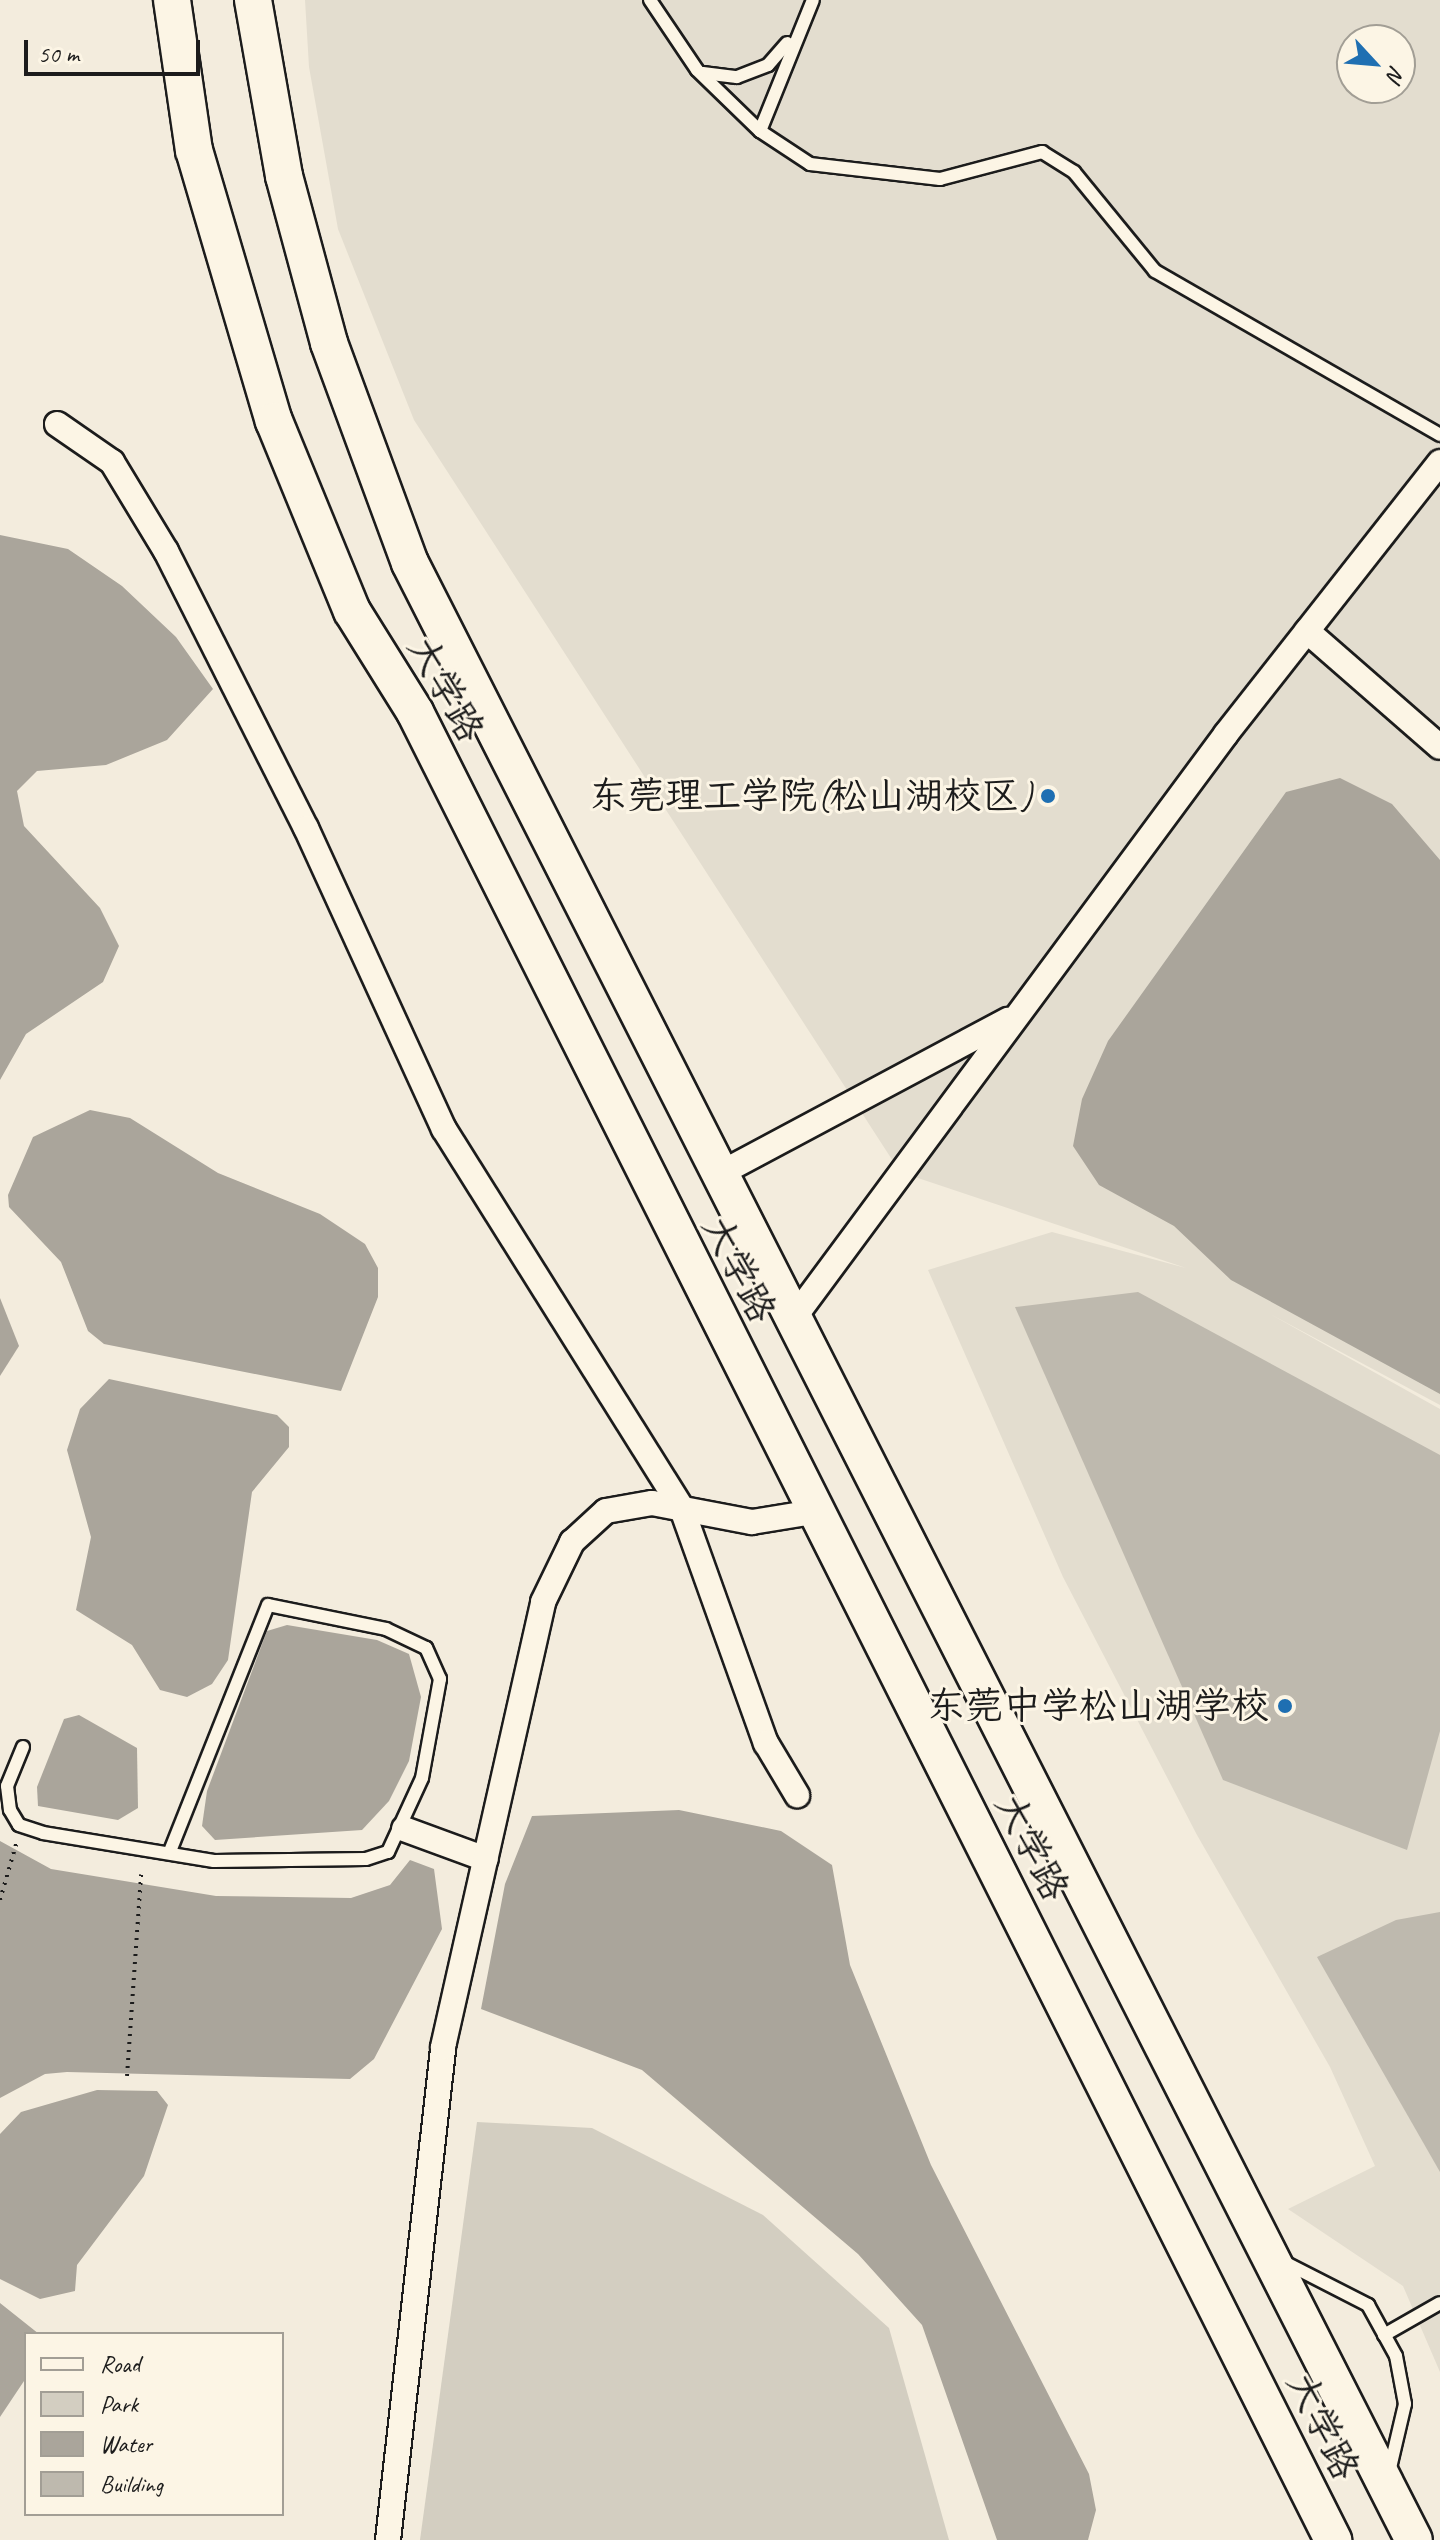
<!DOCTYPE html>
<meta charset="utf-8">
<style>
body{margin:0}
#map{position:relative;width:1440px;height:2540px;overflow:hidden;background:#f3ecdd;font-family:Caveat,"LXGW WenKai TC",sans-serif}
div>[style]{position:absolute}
.built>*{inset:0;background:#e3ddcf}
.green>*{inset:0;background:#d3cec1}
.water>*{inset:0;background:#aaa59b}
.building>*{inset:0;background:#beb9ae}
.path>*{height:4px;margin-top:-2px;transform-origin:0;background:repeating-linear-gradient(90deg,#1c1c1c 0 2px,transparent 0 8px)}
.roads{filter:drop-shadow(2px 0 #1c1c1c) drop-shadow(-2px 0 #1c1c1c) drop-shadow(0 2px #1c1c1c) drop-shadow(0 -2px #1c1c1c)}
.lane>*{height:12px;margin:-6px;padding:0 6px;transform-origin:6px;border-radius:6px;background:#fcf5e5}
.street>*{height:24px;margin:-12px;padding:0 12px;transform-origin:12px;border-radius:12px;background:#fcf5e5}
.primary>*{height:36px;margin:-18px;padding:0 18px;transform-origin:18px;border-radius:18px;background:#fcf5e5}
.dots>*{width:22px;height:22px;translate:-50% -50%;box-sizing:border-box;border:4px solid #fcf5e5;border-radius:50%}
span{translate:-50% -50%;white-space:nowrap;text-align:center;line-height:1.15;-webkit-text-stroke:6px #fcf5e5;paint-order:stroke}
.street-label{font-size:38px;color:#1c1c1c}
.poi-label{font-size:38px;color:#1c1c1c}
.right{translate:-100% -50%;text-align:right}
.legend{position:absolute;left:24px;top:2332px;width:260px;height:184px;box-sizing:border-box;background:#fcf5e5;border:2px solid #a29e95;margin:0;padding:10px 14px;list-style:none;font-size:24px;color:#1c1c1c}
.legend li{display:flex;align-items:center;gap:16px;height:40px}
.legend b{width:40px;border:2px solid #a29e95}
.north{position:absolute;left:1336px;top:24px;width:80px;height:80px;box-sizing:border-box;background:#fcf5e5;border:2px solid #a29e95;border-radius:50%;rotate:116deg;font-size:22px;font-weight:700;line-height:32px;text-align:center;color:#1c1c1c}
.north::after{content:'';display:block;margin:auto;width:28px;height:36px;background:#1f6fb2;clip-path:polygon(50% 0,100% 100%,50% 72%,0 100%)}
.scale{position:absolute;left:24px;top:40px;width:176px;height:36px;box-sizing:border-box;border:4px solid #1c1c1c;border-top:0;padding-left:10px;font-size:24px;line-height:28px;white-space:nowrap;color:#1c1c1c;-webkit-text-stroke:6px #fcf5e5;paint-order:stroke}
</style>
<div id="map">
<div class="built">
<i style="clip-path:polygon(evenodd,305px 0,1440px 0,1440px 1405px,1268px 1313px,1440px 1409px,1440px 2372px,1403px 2286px,1288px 2209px,1375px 2166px,1330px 2067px,1197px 1835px,1063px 1577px,928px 1270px,1052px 1232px,1186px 1268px,900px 1172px,414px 420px,338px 229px,309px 67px,305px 0,1352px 40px,1400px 40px,1400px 88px,1352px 88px,1352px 40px)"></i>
</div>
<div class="green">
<i style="clip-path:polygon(477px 2122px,592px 2128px,763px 2215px,889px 2328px,949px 2540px,420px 2540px)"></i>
</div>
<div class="water">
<i style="clip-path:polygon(0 535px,68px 549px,122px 586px,176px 637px,213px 689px,167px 740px,106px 765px,37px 771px,17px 791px,24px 826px,100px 908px,119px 946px,103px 982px,26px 1034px,0 1080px)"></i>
<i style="clip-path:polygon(1340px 778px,1392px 804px,1440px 860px,1440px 1394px,1231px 1280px,1174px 1226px,1099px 1185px,1073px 1146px,1082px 1099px,1108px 1041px,1286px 792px)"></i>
<i style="clip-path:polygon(90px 1110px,130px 1118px,218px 1173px,320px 1214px,365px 1244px,378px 1268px,378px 1297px,341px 1391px,104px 1344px,88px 1331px,61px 1262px,9px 1207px,8px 1195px,33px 1137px)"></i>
<i style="clip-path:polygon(0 1298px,19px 1346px,0 1376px)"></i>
<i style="clip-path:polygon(109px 1379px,277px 1415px,289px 1427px,289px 1447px,252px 1492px,228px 1660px,212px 1684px,187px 1697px,160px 1690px,132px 1645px,76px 1610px,91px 1537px,67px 1450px,80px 1409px)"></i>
<i style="clip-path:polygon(287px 1625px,377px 1640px,409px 1654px,421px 1697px,409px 1761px,389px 1801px,362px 1830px,215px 1840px,202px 1826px,207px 1791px,267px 1631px)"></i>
<i style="clip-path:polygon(79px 1715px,137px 1748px,138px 1808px,118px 1820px,38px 1806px,37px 1787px,64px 1719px)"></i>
<i style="clip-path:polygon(679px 1810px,781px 1831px,832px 1865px,850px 1965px,931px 2165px,1089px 2474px,1096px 2510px,1088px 2540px,997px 2540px,922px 2325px,858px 2254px,642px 2070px,481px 2009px,505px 1884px,532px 1816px)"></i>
<i style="clip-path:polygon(0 1841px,51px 1869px,216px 1896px,351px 1898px,390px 1885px,410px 1860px,434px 1869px,442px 1929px,374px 2059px,350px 2079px,67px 2072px,45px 2074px,0 2098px)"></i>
<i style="clip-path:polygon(97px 2090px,157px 2091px,168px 2105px,144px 2176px,77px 2265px,75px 2291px,40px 2299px,0 2279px,0 2134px,21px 2112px)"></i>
<i style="clip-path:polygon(0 2303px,39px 2334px,26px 2334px,26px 2378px,0 2417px)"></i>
</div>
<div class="building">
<i style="clip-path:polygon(1138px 1292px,1440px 1455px,1440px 1731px,1407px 1850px,1223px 1780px,1015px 1307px)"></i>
<i style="clip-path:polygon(1440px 1912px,1440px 2172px,1317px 1957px,1396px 1920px)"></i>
</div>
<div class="path">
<i style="left:0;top:1900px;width:61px;rotate:-73.9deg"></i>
<i style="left:127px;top:2076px;width:202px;rotate:-86deg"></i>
</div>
<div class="roads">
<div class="lane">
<i style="left:650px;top:0;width:84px;rotate:56.1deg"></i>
<i style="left:697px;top:70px;width:88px;rotate:44.1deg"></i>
<i style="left:760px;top:131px;width:60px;rotate:33.4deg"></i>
<i style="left:810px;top:164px;width:131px;rotate:6.6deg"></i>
<i style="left:940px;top:179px;width:106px;rotate:-14.8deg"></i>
<i style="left:1042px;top:152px;width:38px;rotate:32deg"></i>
<i style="left:1074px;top:172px;width:128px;rotate:50.7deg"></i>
<i style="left:1155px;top:271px;width:329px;rotate:29.9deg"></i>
<i style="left:703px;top:73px;width:34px;rotate:7deg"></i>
<i style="left:737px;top:77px;width:33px;rotate:-21deg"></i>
<i style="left:768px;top:65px;width:29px;rotate:-49deg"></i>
<i style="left:760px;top:131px;width:141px;rotate:-68deg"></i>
<i style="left:23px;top:1747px;width:42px;rotate:112.3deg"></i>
<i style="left:7px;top:1786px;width:24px;rotate:83deg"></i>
<i style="left:10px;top:1810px;width:17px;rotate:59deg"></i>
<i style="left:19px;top:1825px;width:25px;rotate:18deg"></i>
<i style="left:43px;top:1833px;width:173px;rotate:9.3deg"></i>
<i style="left:214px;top:1861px;width:152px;rotate:-0.8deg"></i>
<i style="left:366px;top:1859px;width:23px;rotate:-18deg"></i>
<i style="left:388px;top:1852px;width:81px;rotate:-65.3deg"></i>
<i style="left:422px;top:1778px;width:101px;rotate:-79.7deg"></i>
<i style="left:440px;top:1679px;width:34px;rotate:-114deg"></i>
<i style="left:426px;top:1648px;width:44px;rotate:-154.6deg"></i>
<i style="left:386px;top:1629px;width:120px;rotate:-168.5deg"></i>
<i style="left:268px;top:1605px;width:265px;rotate:111.7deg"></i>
<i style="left:1282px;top:2261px;width:97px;rotate:27.1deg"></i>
<i style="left:1368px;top:2305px;width:58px;rotate:61.2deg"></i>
<i style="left:1396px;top:2356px;width:49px;rotate:79.4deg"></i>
<i style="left:1405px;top:2404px;width:70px;rotate:103.2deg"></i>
<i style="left:1384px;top:2335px;width:64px;rotate:-29.7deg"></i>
</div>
<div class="street">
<i style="left:57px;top:424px;width:67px;rotate:34.6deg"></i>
<i style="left:112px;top:462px;width:104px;rotate:58.8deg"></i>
<i style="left:166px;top:551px;width:310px;rotate:63.2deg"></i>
<i style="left:306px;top:828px;width:331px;rotate:65.4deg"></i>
<i style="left:444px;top:1129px;width:448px;rotate:57.9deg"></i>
<i style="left:682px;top:1509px;width:249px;rotate:70.3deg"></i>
<i style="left:766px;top:1743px;width:61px;rotate:59.2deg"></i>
<i style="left:1307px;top:631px;width:176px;rotate:41.1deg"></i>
<i style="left:723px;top:1172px;width:323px;rotate:-28.1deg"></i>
<i style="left:796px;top:1315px;width:723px;rotate:-53.49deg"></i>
<i style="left:1226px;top:734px;width:346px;rotate:-51.8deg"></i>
<i style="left:404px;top:1829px;width:87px;rotate:20.1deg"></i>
<i style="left:388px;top:2540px;width:496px;rotate:-83.6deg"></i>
<i style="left:443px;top:2047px;width:456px;rotate:-77.3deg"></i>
<i style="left:543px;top:1602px;width:67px;rotate:-64.2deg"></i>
<i style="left:572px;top:1542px;width:46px;rotate:-42.4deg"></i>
<i style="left:606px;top:1511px;width:47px;rotate:-9.9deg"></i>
<i style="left:652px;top:1503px;width:102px;rotate:10.8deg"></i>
<i style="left:752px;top:1522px;width:62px;rotate:-9.3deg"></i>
</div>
<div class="primary">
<i style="left:172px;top:0;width:152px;rotate:81.7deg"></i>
<i style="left:194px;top:150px;width:283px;rotate:73.6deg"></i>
<i style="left:274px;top:421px;width:205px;rotate:67.7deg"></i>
<i style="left:352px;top:611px;width:119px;rotate:58deg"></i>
<i style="left:415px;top:712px;width:2046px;rotate:63.33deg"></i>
<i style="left:253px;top:0;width:179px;rotate:80deg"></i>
<i style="left:284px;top:176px;width:173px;rotate:74.9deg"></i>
<i style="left:329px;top:343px;width:234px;rotate:69.8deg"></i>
<i style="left:410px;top:563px;width:2217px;rotate:63.08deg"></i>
</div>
</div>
<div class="dots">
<i style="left:1048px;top:796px;background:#1f6fb2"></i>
<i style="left:1285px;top:1706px;background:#1f6fb2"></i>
</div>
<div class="street-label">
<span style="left:446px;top:689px;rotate:61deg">大学路</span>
<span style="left:739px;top:1269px;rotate:63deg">大学路</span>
<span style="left:1032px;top:1847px;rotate:63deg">大学路</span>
<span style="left:1323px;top:2426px;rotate:64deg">大学路</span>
</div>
<div class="poi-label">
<span class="right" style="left:1032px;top:796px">东莞理工学院(松山湖校区)</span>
<span class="right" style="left:1269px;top:1706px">东莞中学松山湖学校</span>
</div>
<ul class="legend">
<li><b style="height:10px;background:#fcf5e5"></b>Road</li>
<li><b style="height:22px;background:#d3cec1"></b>Park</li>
<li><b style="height:22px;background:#aaa59b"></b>Water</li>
<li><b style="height:22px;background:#beb9ae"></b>Building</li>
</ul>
<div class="north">N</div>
<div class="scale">50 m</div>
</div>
